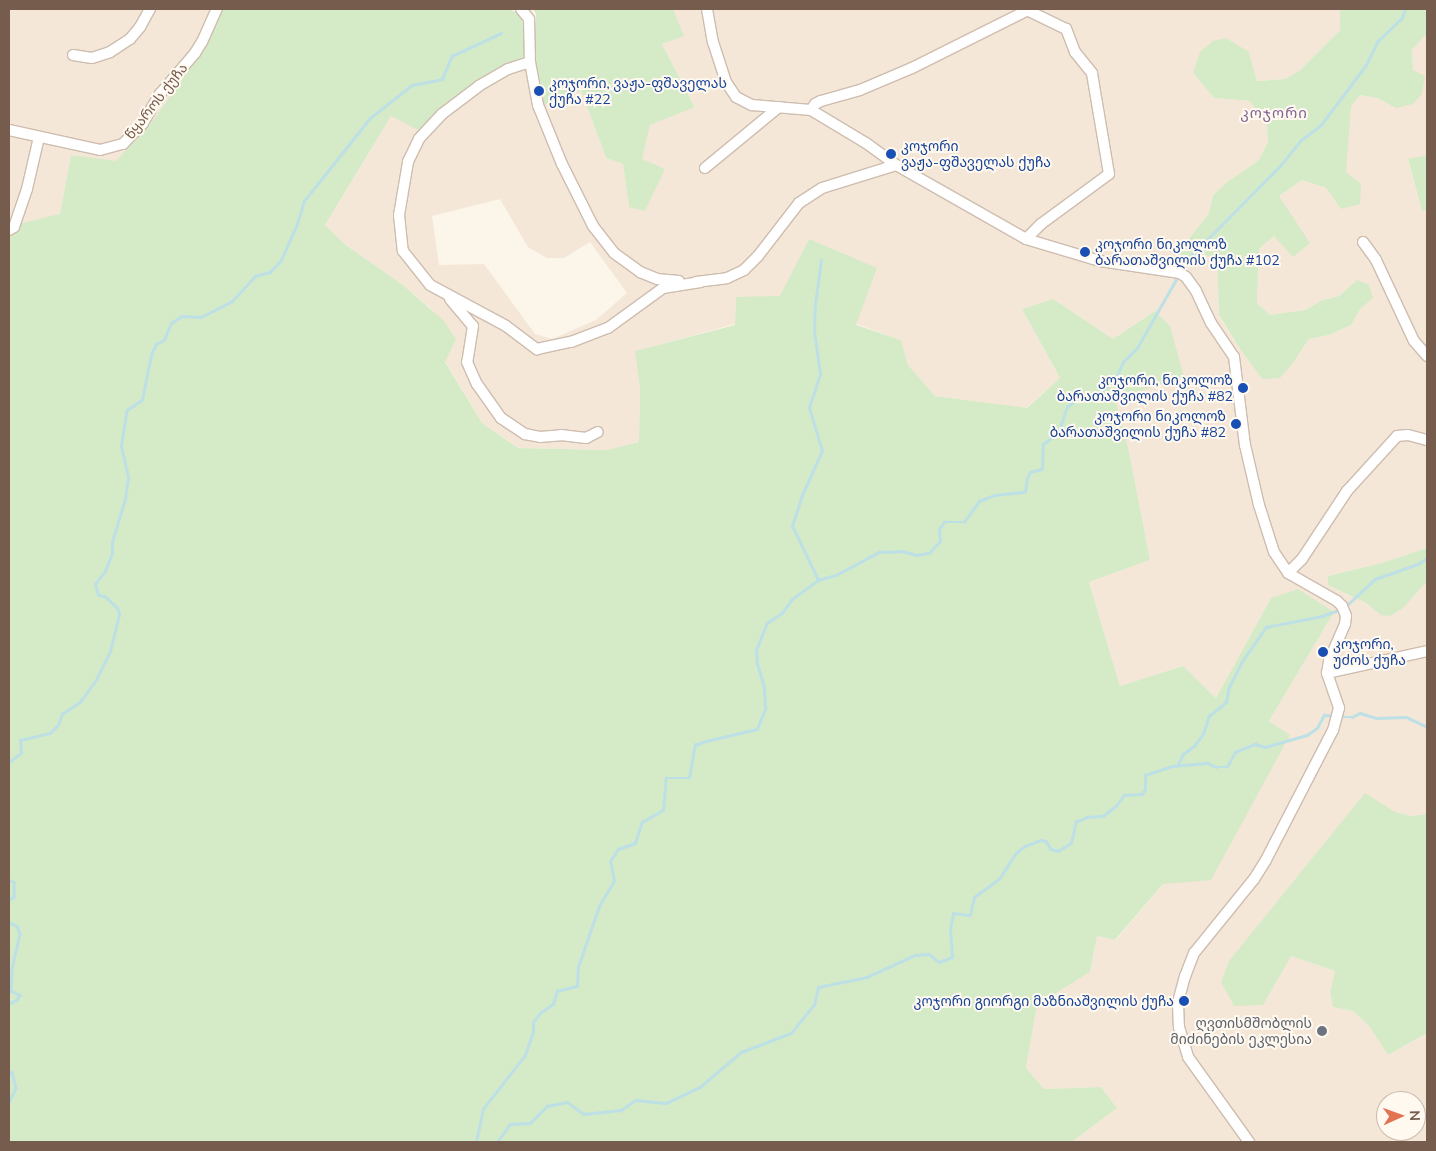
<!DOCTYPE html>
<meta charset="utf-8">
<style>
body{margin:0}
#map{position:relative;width:1436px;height:1151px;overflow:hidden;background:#fcf5e9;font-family:Mulish,"Noto Sans Georgian",sans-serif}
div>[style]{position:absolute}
.residential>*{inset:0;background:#f4e7d7}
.green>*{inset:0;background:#d5eac7}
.stream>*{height:2.5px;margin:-1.25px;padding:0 1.25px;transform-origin:1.25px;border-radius:1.25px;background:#bde0e6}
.roads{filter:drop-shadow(1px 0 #cebdaf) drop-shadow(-1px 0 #cebdaf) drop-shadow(0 1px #cebdaf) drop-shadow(0 -1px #cebdaf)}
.minor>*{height:10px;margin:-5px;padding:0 5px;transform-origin:5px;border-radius:5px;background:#fff}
.dots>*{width:14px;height:14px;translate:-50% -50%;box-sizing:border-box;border:2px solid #fff9f0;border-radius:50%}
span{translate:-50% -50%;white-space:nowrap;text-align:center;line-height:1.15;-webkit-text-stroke:4px #fff9f0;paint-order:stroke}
.transit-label{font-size:14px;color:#164399}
.left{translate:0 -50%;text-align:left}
.right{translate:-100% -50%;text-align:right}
.street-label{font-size:14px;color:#765c4d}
.worship-label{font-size:14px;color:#5b616d}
.neighbourhood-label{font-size:15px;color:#836592;letter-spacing:1px}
.frame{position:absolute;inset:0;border:10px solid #765c4d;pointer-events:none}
.north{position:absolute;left:1376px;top:1091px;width:50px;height:50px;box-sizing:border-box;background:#fff9f0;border:1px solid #c8baaf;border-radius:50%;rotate:88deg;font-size:14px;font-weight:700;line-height:20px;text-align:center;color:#765c4d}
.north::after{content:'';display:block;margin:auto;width:18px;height:22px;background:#e27352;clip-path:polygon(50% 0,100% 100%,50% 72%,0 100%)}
</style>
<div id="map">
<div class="residential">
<i style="clip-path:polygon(9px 9px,222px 9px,199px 55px,149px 126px,116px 162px,71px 155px,60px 215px,22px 223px,9px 238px)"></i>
<i style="clip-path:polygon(evenodd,673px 9px,1340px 9px,1340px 30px,1299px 71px,1285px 79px,1257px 81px,1249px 52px,1193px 73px,1214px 98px,1250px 101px,1267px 125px,1268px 142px,1258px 161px,1227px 182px,1213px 195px,1209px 213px,1189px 239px,1177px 248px,1193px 260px,1204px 255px,1217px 258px,1219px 316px,1240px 349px,1262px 379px,1295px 360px,1309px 339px,1329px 335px,1351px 325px,1360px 309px,1357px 280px,1339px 296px,1323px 300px,1305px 310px,1270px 315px,1257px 303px,1259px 249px,1274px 236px,1279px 196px,1302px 180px,1326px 188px,1341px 209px,1350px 106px,1360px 95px,1377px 98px,1396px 108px,1413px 70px,1412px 50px,1427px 33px,1427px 155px,1408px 160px,1422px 211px,1427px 210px,1427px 548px,1382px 563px,1328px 576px,1328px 585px,1366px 603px,1381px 614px,1427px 581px,1427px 814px,1412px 816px,1395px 812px,1365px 794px,1291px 956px,1335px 971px,1330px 992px,1333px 1007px,1353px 1011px,1369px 1026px,1388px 1055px,1427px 1033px,1427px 1142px,1072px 1142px,1117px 1108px,1101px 1087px,1044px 1089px,1026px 1068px,1037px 1005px,1090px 972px,1097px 936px,1116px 940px,1289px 735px,1269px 721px,1334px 612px,1271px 598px,1216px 698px,1183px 666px,1120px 686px,1089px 582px,1150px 560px,1129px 451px,1114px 399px,1155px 311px,1113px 339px,1053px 299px,1022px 309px,1060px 378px,1026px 408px,935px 396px,908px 365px,901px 340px,780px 297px,736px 298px,735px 324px,636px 351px,640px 389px,639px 442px,606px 450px,518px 448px,482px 423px,445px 361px,456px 339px,429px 307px,403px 285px,347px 246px,325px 225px,391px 116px,525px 50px,581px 90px,606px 158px,623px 164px,629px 207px,650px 125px,695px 106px,662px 44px,683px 36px,673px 9px,500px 199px,528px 247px,547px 258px,564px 258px,590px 242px,627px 293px,596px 320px,552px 339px,535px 334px,484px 264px,439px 265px,432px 216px,500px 199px,673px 9px,1386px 1101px,1416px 1101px,1416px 1131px,1386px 1131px,1386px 1101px)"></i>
</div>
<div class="green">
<i style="clip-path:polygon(222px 9px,510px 9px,520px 15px,525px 28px,525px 56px,462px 94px,420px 131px,391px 116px,325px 225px,347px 246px,403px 285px,444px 321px,456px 339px,445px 362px,482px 423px,518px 448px,606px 450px,639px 442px,640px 389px,635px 351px,735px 325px,736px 297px,780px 296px,809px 239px,877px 268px,856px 325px,901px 340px,908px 365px,935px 396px,1027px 408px,1060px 378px,1022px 309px,1053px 299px,1113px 339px,1155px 311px,1170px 326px,1184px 377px,1115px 399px,1129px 451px,1150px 560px,1089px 582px,1120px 686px,1183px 666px,1216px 698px,1271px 598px,1298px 589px,1334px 612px,1269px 721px,1290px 735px,1211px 880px,1163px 884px,1115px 940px,1097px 936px,1090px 972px,1037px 1005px,1026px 1068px,1044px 1089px,1101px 1087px,1117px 1108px,1072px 1142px,9px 1142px,9px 238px,22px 223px,60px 214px,71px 155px,116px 161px,149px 126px,199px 55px)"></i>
<i style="clip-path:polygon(533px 9px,673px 9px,684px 36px,662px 44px,695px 107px,650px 125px,642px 159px,665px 169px,645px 211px,629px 207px,623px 164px,606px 158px,581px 90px,543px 105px,534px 63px,533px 50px,536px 14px)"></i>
<i style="clip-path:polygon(1340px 9px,1427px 9px,1427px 33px,1412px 50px,1413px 70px,1425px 76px,1422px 94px,1413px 104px,1396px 108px,1377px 98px,1360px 95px,1351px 106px,1346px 172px,1361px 184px,1360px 204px,1341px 209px,1326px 188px,1302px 180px,1279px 196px,1310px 243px,1293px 257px,1274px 236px,1259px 249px,1257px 303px,1270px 315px,1305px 310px,1323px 300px,1339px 296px,1357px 280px,1369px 285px,1373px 298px,1360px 309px,1351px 325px,1329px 335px,1309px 339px,1295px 360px,1280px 378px,1262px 379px,1240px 349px,1219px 315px,1217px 258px,1204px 255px,1193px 260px,1184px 260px,1176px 248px,1189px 239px,1209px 213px,1213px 195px,1227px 182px,1258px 161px,1268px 142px,1267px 125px,1250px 101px,1214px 98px,1193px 73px,1200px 52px,1213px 41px,1226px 38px,1249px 52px,1257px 81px,1285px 79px,1299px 71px,1340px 30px)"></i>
<i style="clip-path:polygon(1427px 155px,1427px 210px,1422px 211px,1408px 159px)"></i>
<i style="clip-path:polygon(1427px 548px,1427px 581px,1403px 608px,1390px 616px,1381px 615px,1366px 603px,1328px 585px,1328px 576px,1382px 563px)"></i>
<i style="clip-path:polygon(1365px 793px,1395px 812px,1412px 816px,1427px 814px,1427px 1033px,1388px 1055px,1369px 1026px,1353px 1011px,1333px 1007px,1330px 992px,1335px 971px,1291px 956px,1263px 1005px,1234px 1006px,1221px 982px,1229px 961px)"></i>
</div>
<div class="stream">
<i style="left:1181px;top:271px;width:15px;rotate:-58deg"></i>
<i style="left:1189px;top:258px;width:129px;rotate:-45.3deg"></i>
<i style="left:1280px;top:166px;width:33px;rotate:-51deg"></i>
<i style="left:1301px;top:140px;width:25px;rotate:-37deg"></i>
<i style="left:1321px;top:125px;width:75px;rotate:-53.1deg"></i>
<i style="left:1366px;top:65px;width:25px;rotate:-64deg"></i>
<i style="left:1377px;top:42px;width:35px;rotate:-44deg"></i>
<i style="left:1402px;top:18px;width:9px;rotate:-72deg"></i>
<i style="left:818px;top:580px;width:60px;rotate:-115.7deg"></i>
<i style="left:792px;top:526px;width:35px;rotate:-72deg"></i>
<i style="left:803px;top:493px;width:46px;rotate:-65.7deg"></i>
<i style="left:822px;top:451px;width:45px;rotate:-106.8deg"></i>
<i style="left:809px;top:408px;width:36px;rotate:-72deg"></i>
<i style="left:820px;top:374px;width:43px;rotate:-97.9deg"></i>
<i style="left:814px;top:331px;width:26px;rotate:-88deg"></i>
<i style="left:815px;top:305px;width:45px;rotate:-82.4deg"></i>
<i style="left:1346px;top:606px;width:40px;rotate:-43deg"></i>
<i style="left:1375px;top:579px;width:46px;rotate:-19.2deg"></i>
<i style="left:1418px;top:564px;width:11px;rotate:-34deg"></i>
<i style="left:1340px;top:717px;width:12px"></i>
<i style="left:1352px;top:717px;width:9px;rotate:-27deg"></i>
<i style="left:1360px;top:713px;width:17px;rotate:17deg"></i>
<i style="left:1376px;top:718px;width:30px;rotate:-2deg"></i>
<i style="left:1406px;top:717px;width:23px;rotate:25deg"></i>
<i style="left:9px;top:762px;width:15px;rotate:-37deg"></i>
<i style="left:21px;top:753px;width:13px;rotate:-94deg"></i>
<i style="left:20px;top:740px;width:31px;rotate:-13deg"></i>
<i style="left:50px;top:733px;width:11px;rotate:-45deg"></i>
<i style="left:58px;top:725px;width:12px;rotate:-70deg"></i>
<i style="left:62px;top:714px;width:22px;rotate:-34deg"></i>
<i style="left:80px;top:702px;width:27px;rotate:-54deg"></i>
<i style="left:96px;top:680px;width:32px;rotate:-64deg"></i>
<i style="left:110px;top:651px;width:38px;rotate:-76deg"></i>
<i style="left:119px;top:614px;width:6px;rotate:-108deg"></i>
<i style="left:117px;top:608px;width:16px;rotate:-137deg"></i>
<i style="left:105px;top:597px;width:7px;rotate:-164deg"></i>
<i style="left:98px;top:595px;width:11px;rotate:-105deg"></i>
<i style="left:95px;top:584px;width:16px;rotate:-52deg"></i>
<i style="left:105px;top:571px;width:18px;rotate:-68deg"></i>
<i style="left:112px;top:554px;width:12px;rotate:-90deg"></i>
<i style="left:112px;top:542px;width:45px;rotate:-73.2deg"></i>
<i style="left:125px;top:499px;width:22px;rotate:-82deg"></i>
<i style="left:128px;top:477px;width:32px;rotate:-103deg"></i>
<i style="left:121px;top:446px;width:36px;rotate:-81deg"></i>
<i style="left:127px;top:410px;width:18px;rotate:-34deg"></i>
<i style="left:142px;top:400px;width:46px;rotate:-78.7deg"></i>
<i style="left:151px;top:355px;width:12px;rotate:-66deg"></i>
<i style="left:156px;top:344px;width:9px;rotate:-27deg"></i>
<i style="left:164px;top:340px;width:18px;rotate:-68deg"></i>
<i style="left:171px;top:323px;width:13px;rotate:-32deg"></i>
<i style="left:182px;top:316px;width:19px;rotate:3deg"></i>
<i style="left:201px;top:317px;width:35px;rotate:-27deg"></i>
<i style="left:232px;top:301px;width:34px;rotate:-47deg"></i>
<i style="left:255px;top:276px;width:16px;rotate:-15deg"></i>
<i style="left:270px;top:272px;width:16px;rotate:-47deg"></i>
<i style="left:281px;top:260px;width:39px;rotate:-66deg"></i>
<i style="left:297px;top:224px;width:24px;rotate:-73deg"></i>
<i style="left:304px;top:201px;width:106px;rotate:-51.5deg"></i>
<i style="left:370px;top:118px;width:53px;rotate:-38.2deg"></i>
<i style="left:412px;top:85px;width:31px;rotate:-11deg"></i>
<i style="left:442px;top:79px;width:25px;rotate:-67deg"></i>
<i style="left:452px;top:56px;width:54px;rotate:-25.1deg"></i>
<i style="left:1177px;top:766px;width:13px;rotate:-63deg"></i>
<i style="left:1183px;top:754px;width:14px;rotate:-36deg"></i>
<i style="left:1194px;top:746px;width:15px;rotate:-53deg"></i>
<i style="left:1203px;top:734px;width:19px;rotate:-72deg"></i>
<i style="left:1209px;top:716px;width:22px;rotate:-39deg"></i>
<i style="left:1226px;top:702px;width:15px;rotate:-79deg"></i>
<i style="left:1229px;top:687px;width:27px;rotate:-63deg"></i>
<i style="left:1241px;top:663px;width:44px;rotate:-55.2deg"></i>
<i style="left:1266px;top:627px;width:57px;rotate:-11.1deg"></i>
<i style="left:1322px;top:616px;width:20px;rotate:-20deg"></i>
<i style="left:9px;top:880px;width:5px;rotate:22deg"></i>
<i style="left:14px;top:882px;width:15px;rotate:90deg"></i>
<i style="left:14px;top:897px;width:6px;rotate:149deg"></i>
<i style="left:9px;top:922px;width:9px;rotate:27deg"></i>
<i style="left:17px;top:926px;width:9px;rotate:69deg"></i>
<i style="left:20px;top:934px;width:35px;rotate:103deg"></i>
<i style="left:12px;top:968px;width:23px;rotate:92deg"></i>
<i style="left:11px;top:991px;width:10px;rotate:24deg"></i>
<i style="left:20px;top:995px;width:6px;rotate:121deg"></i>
<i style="left:17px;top:1000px;width:9px;rotate:153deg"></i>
<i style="left:9px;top:1073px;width:3px;rotate:-18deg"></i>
<i style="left:12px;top:1072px;width:16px;rotate:76deg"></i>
<i style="left:16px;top:1088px;width:17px;rotate:115deg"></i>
<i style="left:476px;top:1142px;width:34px;rotate:-78deg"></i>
<i style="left:483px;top:1109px;width:68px;rotate:-52.1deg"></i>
<i style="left:525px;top:1055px;width:24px;rotate:-71deg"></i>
<i style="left:533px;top:1032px;width:10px;rotate:-90deg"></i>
<i style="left:533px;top:1022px;width:11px;rotate:-52deg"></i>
<i style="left:540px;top:1013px;width:16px;rotate:-35deg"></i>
<i style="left:553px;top:1004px;width:14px;rotate:-73deg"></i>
<i style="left:557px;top:991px;width:21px;rotate:-14deg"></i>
<i style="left:577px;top:986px;width:19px;rotate:-87deg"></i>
<i style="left:578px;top:967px;width:65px;rotate:-71deg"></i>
<i style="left:599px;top:906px;width:29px;rotate:-59deg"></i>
<i style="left:614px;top:881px;width:20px;rotate:-101deg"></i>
<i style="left:610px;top:861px;width:14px;rotate:-56deg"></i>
<i style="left:618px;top:849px;width:18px;rotate:-19deg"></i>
<i style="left:635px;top:843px;width:22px;rotate:-72deg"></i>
<i style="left:642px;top:822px;width:24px;rotate:-30deg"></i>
<i style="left:663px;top:810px;width:32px;rotate:-85deg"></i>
<i style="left:666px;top:778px;width:23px"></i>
<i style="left:689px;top:778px;width:34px;rotate:-80deg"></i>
<i style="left:695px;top:745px;width:12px;rotate:-20deg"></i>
<i style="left:706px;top:741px;width:52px;rotate:-13.2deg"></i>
<i style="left:757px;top:729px;width:22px;rotate:-68deg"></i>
<i style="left:765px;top:709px;width:22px;rotate:-93deg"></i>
<i style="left:764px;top:687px;width:24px;rotate:-107deg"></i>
<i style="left:757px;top:664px;width:14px;rotate:-94deg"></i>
<i style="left:756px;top:650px;width:29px;rotate:-68deg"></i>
<i style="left:767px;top:623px;width:18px;rotate:-34deg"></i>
<i style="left:782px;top:613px;width:17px;rotate:-54deg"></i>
<i style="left:792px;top:599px;width:32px;rotate:-36deg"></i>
<i style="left:818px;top:580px;width:19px;rotate:-16deg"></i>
<i style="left:836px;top:575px;width:49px;rotate:-28.1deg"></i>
<i style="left:879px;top:552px;width:24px;rotate:-2deg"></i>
<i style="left:903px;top:551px;width:14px;rotate:17deg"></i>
<i style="left:916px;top:555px;width:13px;rotate:-9deg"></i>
<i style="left:929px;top:553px;width:16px;rotate:-47deg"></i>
<i style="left:940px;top:541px;width:12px;rotate:-95deg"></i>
<i style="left:939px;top:529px;width:9px;rotate:-54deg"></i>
<i style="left:944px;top:522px;width:20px"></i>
<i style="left:964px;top:522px;width:26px;rotate:-54deg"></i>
<i style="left:979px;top:501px;width:17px;rotate:-21deg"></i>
<i style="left:995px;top:495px;width:30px;rotate:-6deg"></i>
<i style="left:1025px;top:492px;width:14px;rotate:-82deg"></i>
<i style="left:1027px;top:478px;width:7px;rotate:-63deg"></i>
<i style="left:1030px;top:472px;width:12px;rotate:-14deg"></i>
<i style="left:1042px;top:469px;width:25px;rotate:-88deg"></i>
<i style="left:1043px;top:444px;width:19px;rotate:-36deg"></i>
<i style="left:1058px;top:433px;width:28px;rotate:-71deg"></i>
<i style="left:1067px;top:407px;width:14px;rotate:-39deg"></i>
<i style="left:1078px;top:398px;width:24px;rotate:-17deg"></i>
<i style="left:1101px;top:391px;width:18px;rotate:-38deg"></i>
<i style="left:1115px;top:380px;width:20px;rotate:-66deg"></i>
<i style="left:1123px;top:362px;width:20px;rotate:-45deg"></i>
<i style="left:1137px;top:348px;width:83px;rotate:-60.3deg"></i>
<i style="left:497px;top:1142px;width:22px;rotate:-54deg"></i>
<i style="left:510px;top:1124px;width:20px;rotate:-3deg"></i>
<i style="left:530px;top:1123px;width:24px;rotate:-45deg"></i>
<i style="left:547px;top:1106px;width:20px;rotate:-11deg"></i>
<i style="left:567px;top:1102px;width:21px;rotate:35deg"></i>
<i style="left:584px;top:1114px;width:37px;rotate:-6deg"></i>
<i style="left:621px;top:1110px;width:18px;rotate:-34deg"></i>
<i style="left:636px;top:1100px;width:30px;rotate:6deg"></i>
<i style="left:666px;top:1103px;width:38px;rotate:-25deg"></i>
<i style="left:700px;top:1087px;width:54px;rotate:-40.5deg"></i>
<i style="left:741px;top:1052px;width:53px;rotate:-20.8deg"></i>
<i style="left:791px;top:1033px;width:36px;rotate:-51deg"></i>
<i style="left:814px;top:1005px;width:18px;rotate:-77deg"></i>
<i style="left:818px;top:987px;width:50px;rotate:-11.5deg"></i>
<i style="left:867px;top:977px;width:53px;rotate:-24.6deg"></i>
<i style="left:915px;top:955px;width:14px;rotate:-4deg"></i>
<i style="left:929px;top:954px;width:13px;rotate:39deg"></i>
<i style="left:939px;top:962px;width:14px;rotate:-21deg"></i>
<i style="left:952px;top:957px;width:28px;rotate:-94deg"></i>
<i style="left:950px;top:929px;width:16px;rotate:-79deg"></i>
<i style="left:953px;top:913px;width:17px;rotate:7deg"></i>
<i style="left:970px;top:915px;width:18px;rotate:-77deg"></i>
<i style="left:974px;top:897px;width:31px;rotate:-36deg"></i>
<i style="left:999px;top:879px;width:31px;rotate:-57deg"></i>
<i style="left:1016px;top:853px;width:11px;rotate:-38deg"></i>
<i style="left:1025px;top:846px;width:17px;rotate:-21deg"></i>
<i style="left:1041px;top:840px;width:5px;rotate:11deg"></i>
<i style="left:1046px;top:841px;width:9px;rotate:58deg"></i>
<i style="left:1051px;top:849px;width:7px;rotate:16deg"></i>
<i style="left:1058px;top:851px;width:15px;rotate:-32deg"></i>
<i style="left:1071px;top:843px;width:22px;rotate:-77deg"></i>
<i style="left:1076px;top:822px;width:12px;rotate:-24deg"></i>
<i style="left:1087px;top:817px;width:16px;rotate:-4deg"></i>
<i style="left:1103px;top:816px;width:16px;rotate:-38deg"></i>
<i style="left:1116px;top:806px;width:14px;rotate:-54deg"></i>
<i style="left:1124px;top:795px;width:18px;rotate:-3deg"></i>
<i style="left:1142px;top:794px;width:6px;rotate:-59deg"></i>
<i style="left:1145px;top:789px;width:14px;rotate:-90deg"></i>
<i style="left:1145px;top:775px;width:28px;rotate:-18deg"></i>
<i style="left:1172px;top:766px;width:36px;rotate:-5deg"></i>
<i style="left:1208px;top:763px;width:9px;rotate:27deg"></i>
<i style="left:1216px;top:767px;width:11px"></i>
<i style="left:1227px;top:767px;width:17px;rotate:-62deg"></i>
<i style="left:1235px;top:752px;width:22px;rotate:-22deg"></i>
<i style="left:1255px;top:744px;width:10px;rotate:17deg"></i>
<i style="left:1265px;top:747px;width:44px;rotate:-15.9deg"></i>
<i style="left:1307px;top:735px;width:12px;rotate:-35deg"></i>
<i style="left:1317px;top:728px;width:15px;rotate:-62deg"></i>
<i style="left:1324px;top:715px;width:11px;rotate:5deg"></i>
</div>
<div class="roads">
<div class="minor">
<i style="left:521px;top:9px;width:13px;rotate:51deg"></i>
<i style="left:529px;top:19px;width:43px;rotate:88.7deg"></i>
<i style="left:530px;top:62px;width:44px;rotate:79.5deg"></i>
<i style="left:538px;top:105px;width:64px;rotate:67.9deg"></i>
<i style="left:562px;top:164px;width:69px;rotate:63.4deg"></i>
<i style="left:593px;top:226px;width:34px;rotate:52deg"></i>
<i style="left:614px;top:253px;width:32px;rotate:36deg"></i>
<i style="left:640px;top:272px;width:18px;rotate:22deg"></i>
<i style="left:657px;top:279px;width:22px;rotate:5deg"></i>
<i style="left:707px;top:9px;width:34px;rotate:80deg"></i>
<i style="left:713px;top:42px;width:42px;rotate:72deg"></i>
<i style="left:726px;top:82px;width:18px;rotate:56deg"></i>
<i style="left:736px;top:97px;width:18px;rotate:27deg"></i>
<i style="left:752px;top:105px;width:59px;rotate:4.8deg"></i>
<i style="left:811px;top:110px;width:64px;rotate:31deg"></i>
<i style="left:866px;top:143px;width:37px;rotate:36deg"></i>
<i style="left:896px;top:165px;width:150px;rotate:29.6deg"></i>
<i style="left:1026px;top:239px;width:77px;rotate:16.6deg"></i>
<i style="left:1100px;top:261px;width:81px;rotate:8.5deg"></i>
<i style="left:1180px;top:273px;width:7px;rotate:34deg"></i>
<i style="left:1186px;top:277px;width:17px;rotate:54deg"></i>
<i style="left:1196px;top:291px;width:35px;rotate:65deg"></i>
<i style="left:1211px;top:323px;width:41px;rotate:55.9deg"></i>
<i style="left:1234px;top:357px;width:89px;rotate:82.9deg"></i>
<i style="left:1245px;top:445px;width:62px;rotate:76.9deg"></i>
<i style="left:1259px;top:505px;width:49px;rotate:72.3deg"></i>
<i style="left:1274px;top:552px;width:25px;rotate:56deg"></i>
<i style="left:1288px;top:573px;width:56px;rotate:29.7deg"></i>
<i style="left:1337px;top:601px;width:7px;rotate:45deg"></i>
<i style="left:1342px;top:606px;width:11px;rotate:68deg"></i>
<i style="left:1346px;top:616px;width:8px;rotate:97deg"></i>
<i style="left:1345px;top:624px;width:40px;rotate:113.4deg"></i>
<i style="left:1329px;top:661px;width:12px;rotate:99deg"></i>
<i style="left:1327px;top:673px;width:37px;rotate:71deg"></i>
<i style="left:1339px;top:708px;width:23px;rotate:105deg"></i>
<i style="left:1333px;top:730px;width:146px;rotate:117.3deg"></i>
<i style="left:1266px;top:860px;width:22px;rotate:122deg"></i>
<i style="left:1254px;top:879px;width:95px;rotate:129deg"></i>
<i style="left:1194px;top:953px;width:25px;rotate:111deg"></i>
<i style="left:1185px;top:976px;width:27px;rotate:105deg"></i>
<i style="left:1178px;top:1002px;width:25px;rotate:88deg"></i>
<i style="left:1179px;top:1027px;width:31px;rotate:73deg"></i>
<i style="left:1188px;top:1057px;width:105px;rotate:54.3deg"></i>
<i style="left:73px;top:55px;width:19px;rotate:9deg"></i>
<i style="left:92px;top:58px;width:19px;rotate:-18deg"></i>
<i style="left:110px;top:52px;width:24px;rotate:-33deg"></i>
<i style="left:130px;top:39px;width:16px;rotate:-50deg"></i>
<i style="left:140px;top:27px;width:21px;rotate:-61deg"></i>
<i style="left:530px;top:62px;width:23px;rotate:162deg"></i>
<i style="left:508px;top:69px;width:34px;rotate:150deg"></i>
<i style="left:479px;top:86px;width:46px;rotate:142.9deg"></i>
<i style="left:442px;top:114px;width:34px;rotate:133deg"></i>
<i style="left:419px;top:139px;width:25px;rotate:116deg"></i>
<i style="left:408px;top:162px;width:54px;rotate:99.6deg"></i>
<i style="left:399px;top:215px;width:36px;rotate:84deg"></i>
<i style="left:403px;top:251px;width:43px;rotate:51.5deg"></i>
<i style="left:430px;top:285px;width:86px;rotate:28.3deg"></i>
<i style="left:506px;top:326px;width:39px;rotate:37deg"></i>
<i style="left:537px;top:349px;width:35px;rotate:-12deg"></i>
<i style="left:571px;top:342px;width:40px;rotate:-21deg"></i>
<i style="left:608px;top:328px;width:68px;rotate:-36deg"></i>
<i style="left:663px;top:288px;width:38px;rotate:-9deg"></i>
<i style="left:811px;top:110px;width:7px;rotate:-56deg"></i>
<i style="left:815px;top:104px;width:7px;rotate:-27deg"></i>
<i style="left:821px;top:101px;width:41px;rotate:-15.8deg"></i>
<i style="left:860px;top:90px;width:56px;rotate:-22.9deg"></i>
<i style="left:912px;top:68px;width:132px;rotate:-26.6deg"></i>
<i style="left:9px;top:130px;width:93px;rotate:12.4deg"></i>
<i style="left:100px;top:150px;width:24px;rotate:-15deg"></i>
<i style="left:123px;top:144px;width:29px;rotate:-46deg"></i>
<i style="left:143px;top:123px;width:34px;rotate:-60deg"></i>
<i style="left:160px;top:94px;width:54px;rotate:-49.5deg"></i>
<i style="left:195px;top:53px;width:13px;rotate:-58deg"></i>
<i style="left:202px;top:42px;width:36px;rotate:-66deg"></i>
<i style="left:705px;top:168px;width:96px;rotate:-39.5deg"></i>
<i style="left:9px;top:230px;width:6px;rotate:-31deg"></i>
<i style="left:14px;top:227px;width:40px;rotate:-71.1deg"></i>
<i style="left:27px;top:189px;width:53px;rotate:-77deg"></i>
<i style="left:1026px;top:239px;width:21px;rotate:-45deg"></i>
<i style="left:1041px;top:224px;width:84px;rotate:-36.3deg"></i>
<i style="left:1109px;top:174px;width:102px;rotate:-99.6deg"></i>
<i style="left:1092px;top:73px;width:27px;rotate:-129deg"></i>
<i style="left:1075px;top:52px;width:25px;rotate:-111deg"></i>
<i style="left:1066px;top:29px;width:43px;rotate:-154deg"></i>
<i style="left:1363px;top:242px;width:22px;rotate:54deg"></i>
<i style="left:1376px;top:260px;width:89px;rotate:64.9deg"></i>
<i style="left:1414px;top:341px;width:20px;rotate:49deg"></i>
<i style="left:696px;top:282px;width:31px;rotate:-7deg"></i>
<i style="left:727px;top:278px;width:19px;rotate:-25deg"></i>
<i style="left:744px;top:270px;width:20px;rotate:-45deg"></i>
<i style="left:758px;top:256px;width:67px;rotate:-52.3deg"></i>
<i style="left:799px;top:203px;width:27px;rotate:-33deg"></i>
<i style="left:822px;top:188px;width:77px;rotate:-17.3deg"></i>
<i style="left:450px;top:299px;width:35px;rotate:50deg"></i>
<i style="left:473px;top:326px;width:36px;rotate:99deg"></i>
<i style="left:467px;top:362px;width:24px;rotate:66deg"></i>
<i style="left:477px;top:384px;width:42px;rotate:54.8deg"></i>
<i style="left:501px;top:418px;width:29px;rotate:34deg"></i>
<i style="left:525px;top:434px;width:15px;rotate:11deg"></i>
<i style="left:540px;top:437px;width:21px;rotate:-5deg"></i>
<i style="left:561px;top:435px;width:25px;rotate:7deg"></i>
<i style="left:586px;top:438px;width:13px;rotate:-27deg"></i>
<i style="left:1288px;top:573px;width:20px;rotate:-45deg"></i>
<i style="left:1302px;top:559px;width:82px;rotate:-56.5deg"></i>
<i style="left:1347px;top:491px;width:74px;rotate:-47.7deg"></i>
<i style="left:1397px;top:436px;width:11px;rotate:-5deg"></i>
<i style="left:1408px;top:435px;width:20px;rotate:15deg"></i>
<i style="left:1327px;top:673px;width:102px;rotate:-12.4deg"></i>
</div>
</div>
<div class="dots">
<i style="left:539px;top:91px;background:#1a4fb4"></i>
<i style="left:891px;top:154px;background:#1a4fb4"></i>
<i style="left:1085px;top:252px;background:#1a4fb4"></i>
<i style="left:1243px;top:388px;background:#1a4fb4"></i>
<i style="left:1236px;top:424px;background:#1a4fb4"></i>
<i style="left:1323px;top:652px;background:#1a4fb4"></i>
<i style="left:1184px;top:1001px;background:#1a4fb4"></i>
<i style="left:1322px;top:1031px;background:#6b7280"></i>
</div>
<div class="transit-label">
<span class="left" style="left:549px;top:91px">კოჯორი, ვაჟა-ფშაველას<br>ქუჩა #22</span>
<span class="left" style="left:901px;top:154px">კოჯორი<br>ვაჟა-ფშაველას ქუჩა</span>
<span class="left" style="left:1095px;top:252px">კოჯორი ნიკოლოზ<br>ბარათაშვილის ქუჩა #102</span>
<span class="right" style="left:1233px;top:388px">კოჯორი, ნიკოლოზ<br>ბარათაშვილის ქუჩა #82</span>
<span class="right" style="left:1226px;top:424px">კოჯორი ნიკოლოზ<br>ბარათაშვილის ქუჩა #82</span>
<span class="left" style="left:1333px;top:652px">კოჯორი,<br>უძოს ქუჩა</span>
<span class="right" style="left:1174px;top:1001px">კოჯორი გიორგი მაზნიაშვილის ქუჩა</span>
</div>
<div class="street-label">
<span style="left:156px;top:101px;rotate:-52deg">წყაროს ქუჩა</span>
</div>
<div class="worship-label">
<span class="right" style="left:1312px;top:1031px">ღვთისმშობლის<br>მიძინების ეკლესია</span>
</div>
<div class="neighbourhood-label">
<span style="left:1274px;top:113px">კოჯორი</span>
</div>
<div class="frame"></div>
<div class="north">N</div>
</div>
